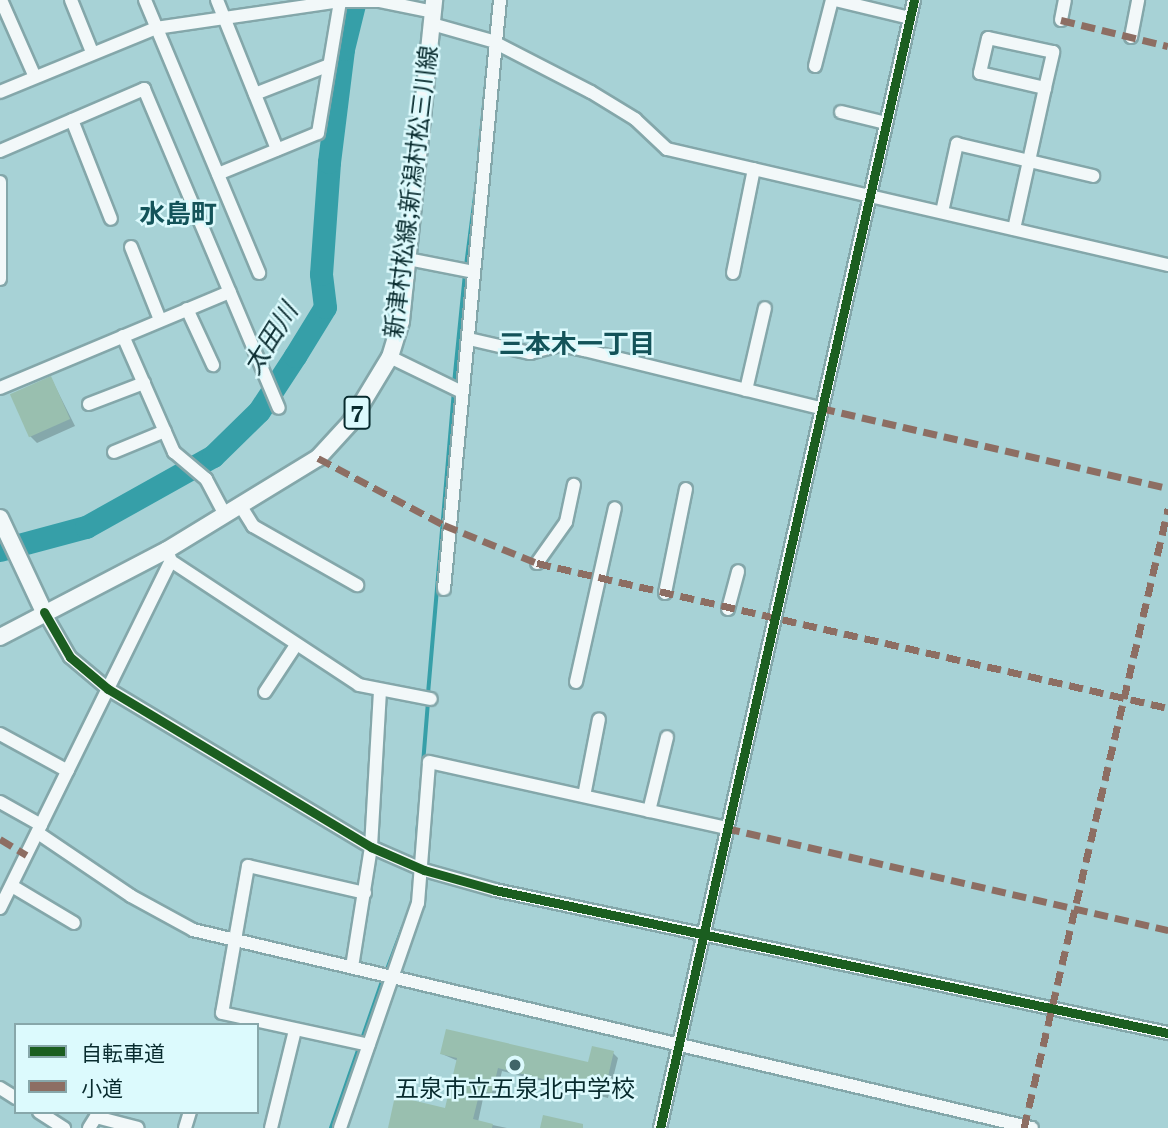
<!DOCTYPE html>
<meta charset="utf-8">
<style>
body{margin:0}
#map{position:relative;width:1168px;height:1128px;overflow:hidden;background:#a7d2d6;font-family:"Roboto Serif","Noto Sans JP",serif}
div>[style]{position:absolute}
.shadow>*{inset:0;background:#0003}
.stream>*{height:3.5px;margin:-1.75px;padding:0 1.75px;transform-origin:1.75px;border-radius:1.75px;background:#369fa8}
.river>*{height:23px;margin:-11.5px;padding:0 11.5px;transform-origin:11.5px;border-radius:11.5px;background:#369fa8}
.building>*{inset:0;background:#99bfaf;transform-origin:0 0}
.roads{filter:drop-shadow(2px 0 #84a7aa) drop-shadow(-2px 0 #84a7aa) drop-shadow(0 2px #84a7aa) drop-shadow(0 -2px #84a7aa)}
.minor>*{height:12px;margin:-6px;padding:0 6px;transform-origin:6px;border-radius:6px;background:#f2f8f9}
.major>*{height:16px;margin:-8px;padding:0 8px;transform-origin:8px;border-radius:8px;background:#f2f8f9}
.quiet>*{height:7px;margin-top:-3.5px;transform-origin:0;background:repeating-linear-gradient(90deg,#8d6e63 0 14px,transparent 0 21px)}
.cycleway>*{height:9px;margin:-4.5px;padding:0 4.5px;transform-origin:4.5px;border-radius:4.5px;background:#1b5e20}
.dots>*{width:19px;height:19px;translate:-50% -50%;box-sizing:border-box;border:4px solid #dcfafd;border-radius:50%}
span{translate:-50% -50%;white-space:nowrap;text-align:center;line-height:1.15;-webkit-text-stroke:5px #dcfafd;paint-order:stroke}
.shield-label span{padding:2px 5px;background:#dcfafd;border:2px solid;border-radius:5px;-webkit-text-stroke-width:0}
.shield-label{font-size:23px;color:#082b2e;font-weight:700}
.street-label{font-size:24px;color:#082b2e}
.poi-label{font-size:24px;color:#082b2e}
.neighbourhood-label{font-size:26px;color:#135359;font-weight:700}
.water-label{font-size:26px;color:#0f3034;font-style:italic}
.legend{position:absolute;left:14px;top:1023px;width:245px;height:91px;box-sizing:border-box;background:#dcfafd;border:2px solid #87a7aa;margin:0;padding:9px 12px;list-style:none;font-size:21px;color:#082b2e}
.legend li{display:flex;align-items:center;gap:14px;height:35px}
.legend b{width:35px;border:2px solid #87a7aa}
</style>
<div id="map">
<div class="shadow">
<i style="clip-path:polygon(51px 378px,75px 426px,37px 443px,30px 436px)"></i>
<i style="clip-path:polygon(613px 1053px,618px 1058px,608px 1098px,502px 1071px,496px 1097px,484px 1094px,478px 1122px,507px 1128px,389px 1128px,447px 1110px,458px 1061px,442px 1054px,590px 1064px)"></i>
</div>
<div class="stream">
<i style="left:479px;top:155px;width:101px;rotate:-84.3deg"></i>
<i style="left:466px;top:266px;width:94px;rotate:-82.6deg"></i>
<i style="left:454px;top:384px;width:112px;rotate:-84.3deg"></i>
<i style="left:428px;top:694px;width:303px;rotate:-85.1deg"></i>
<i style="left:423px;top:764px;width:62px;rotate:-85.4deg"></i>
<i style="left:417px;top:834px;width:20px;rotate:-84deg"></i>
<i style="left:386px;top:972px;width:48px;rotate:-69.3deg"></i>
<i style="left:331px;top:1128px;width:158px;rotate:-70.8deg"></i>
</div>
<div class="river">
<i style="left:0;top:550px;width:89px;rotate:-15deg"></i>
<i style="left:86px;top:527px;width:145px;rotate:-29.2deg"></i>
<i style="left:213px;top:456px;width:64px;rotate:-44.4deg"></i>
<i style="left:259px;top:411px;width:66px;rotate:-56.8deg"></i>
<i style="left:295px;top:356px;width:57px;rotate:-58.5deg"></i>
<i style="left:325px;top:307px;width:33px;rotate:-97deg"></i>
<i style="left:321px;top:274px;width:112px;rotate:-85.9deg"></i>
<i style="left:329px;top:162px;width:114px;rotate:-82.9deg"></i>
<i style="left:343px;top:49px;width:50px;rotate:-76.2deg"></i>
</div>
<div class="building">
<i style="left:51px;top:376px;width:47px;height:45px;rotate:66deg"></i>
<i style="clip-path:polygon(446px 1029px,588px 1062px,592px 1046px,614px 1051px,604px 1094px,498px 1068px,492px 1093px,480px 1091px,473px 1119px,493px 1124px,492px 1128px,388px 1128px,395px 1096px,445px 1108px,457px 1058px,440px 1054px)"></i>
<i style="clip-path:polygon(543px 1115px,583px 1124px,583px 1128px,540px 1128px)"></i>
</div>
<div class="roads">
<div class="minor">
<i style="left:1px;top:0;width:84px;rotate:66.2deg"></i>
<i style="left:71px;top:0;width:56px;rotate:68deg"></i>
<i style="left:145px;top:0;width:296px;rotate:67.3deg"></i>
<i style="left:217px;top:0;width:161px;rotate:68.1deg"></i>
<i style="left:835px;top:0;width:77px;rotate:13.5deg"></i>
<i style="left:1061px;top:20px;width:20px;rotate:-79deg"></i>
<i style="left:432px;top:24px;width:62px;rotate:15.8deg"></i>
<i style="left:492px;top:41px;width:111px;rotate:27.3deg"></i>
<i style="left:591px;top:92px;width:52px;rotate:31.5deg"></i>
<i style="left:635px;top:119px;width:44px;rotate:43.2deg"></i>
<i style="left:667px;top:149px;width:514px;rotate:13.04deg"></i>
<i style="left:1131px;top:37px;width:38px;rotate:-79deg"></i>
<i style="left:815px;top:66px;width:68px;rotate:-75.6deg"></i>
<i style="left:0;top:92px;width:169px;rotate:-22.3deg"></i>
<i style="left:156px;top:28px;width:186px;rotate:-8.3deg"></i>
<i style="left:340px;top:1px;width:40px"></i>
<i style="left:380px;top:1px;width:54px;rotate:11.7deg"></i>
<i style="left:255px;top:94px;width:77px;rotate:-21.3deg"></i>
<i style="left:841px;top:112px;width:46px;rotate:13.7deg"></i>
<i style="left:72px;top:120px;width:106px;rotate:68.5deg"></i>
<i style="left:0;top:151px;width:157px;rotate:-23.3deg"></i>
<i style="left:144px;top:89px;width:346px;rotate:67.1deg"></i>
<i style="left:218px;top:174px;width:108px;rotate:-22.3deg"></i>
<i style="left:318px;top:133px;width:134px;rotate:-80.5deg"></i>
<i style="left:0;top:182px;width:97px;rotate:90deg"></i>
<i style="left:942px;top:212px;width:70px;rotate:-77.6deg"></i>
<i style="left:957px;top:144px;width:140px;rotate:13.2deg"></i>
<i style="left:1014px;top:229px;width:144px;rotate:-77.6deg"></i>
<i style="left:1045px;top:88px;width:37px;rotate:-77deg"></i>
<i style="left:1053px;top:52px;width:66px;rotate:-167.8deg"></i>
<i style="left:988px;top:38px;width:36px;rotate:103deg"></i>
<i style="left:980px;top:73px;width:67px;rotate:13deg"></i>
<i style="left:131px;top:247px;width:79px;rotate:68.3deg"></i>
<i style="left:408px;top:259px;width:67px;rotate:11.1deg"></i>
<i style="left:733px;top:273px;width:106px;rotate:-78.6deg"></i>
<i style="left:187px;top:309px;width:62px;rotate:65.1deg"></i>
<i style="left:123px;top:336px;width:127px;rotate:66.3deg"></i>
<i style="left:174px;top:452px;width:42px;rotate:40.2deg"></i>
<i style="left:206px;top:479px;width:40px;rotate:62deg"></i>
<i style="left:469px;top:339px;width:63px;rotate:12.9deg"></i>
<i style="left:530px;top:353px;width:31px;rotate:-15deg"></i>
<i style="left:560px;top:345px;width:25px;rotate:12deg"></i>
<i style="left:584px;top:350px;width:244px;rotate:13.8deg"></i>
<i style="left:390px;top:357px;width:78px;rotate:25.9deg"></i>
<i style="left:0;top:388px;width:249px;rotate:-22.7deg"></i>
<i style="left:746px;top:390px;width:84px;rotate:-77deg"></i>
<i style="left:89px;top:404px;width:59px;rotate:-20.9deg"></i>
<i style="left:114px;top:452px;width:55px;rotate:-22.4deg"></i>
<i style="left:240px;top:505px;width:25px;rotate:58deg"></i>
<i style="left:253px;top:526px;width:120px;rotate:29.6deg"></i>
<i style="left:171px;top:561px;width:225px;rotate:33.4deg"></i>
<i style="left:359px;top:685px;width:73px;rotate:11deg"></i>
<i style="left:537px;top:563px;width:50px;rotate:-54.7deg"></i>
<i style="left:566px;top:522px;width:38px;rotate:-78deg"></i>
<i style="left:444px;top:589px;width:592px;rotate:-84.57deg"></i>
<i style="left:665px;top:593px;width:106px;rotate:-78.6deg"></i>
<i style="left:728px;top:609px;width:39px;rotate:-75deg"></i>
<i style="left:44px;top:612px;width:52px;rotate:60deg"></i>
<i style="left:70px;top:657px;width:50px;rotate:40.1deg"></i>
<i style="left:108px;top:689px;width:307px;rotate:31deg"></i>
<i style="left:371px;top:847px;width:58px;rotate:23.5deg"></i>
<i style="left:424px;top:870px;width:74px;rotate:15.7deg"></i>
<i style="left:495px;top:890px;width:688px;rotate:12deg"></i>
<i style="left:576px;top:682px;width:178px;rotate:-77.4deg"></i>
<i style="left:265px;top:692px;width:56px;rotate:-56.6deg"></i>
<i style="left:0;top:734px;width:77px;rotate:28.6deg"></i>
<i style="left:584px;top:796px;width:78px;rotate:-79deg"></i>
<i style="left:0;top:802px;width:47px;rotate:29.3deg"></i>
<i style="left:649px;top:811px;width:76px;rotate:-76.3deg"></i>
<i style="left:38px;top:833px;width:112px;rotate:34.1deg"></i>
<i style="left:131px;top:896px;width:71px;rotate:28.7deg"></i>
<i style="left:193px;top:930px;width:862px;rotate:13.28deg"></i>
<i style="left:12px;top:886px;width:72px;rotate:30.8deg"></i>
<i style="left:365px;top:893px;width:120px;rotate:-167deg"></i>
<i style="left:248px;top:866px;width:149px;rotate:100deg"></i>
<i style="left:222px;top:1013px;width:150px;rotate:12.3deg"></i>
<i style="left:0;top:908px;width:387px;rotate:-63.8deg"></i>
<i style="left:171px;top:561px;width:12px;rotate:-110deg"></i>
<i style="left:352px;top:967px;width:121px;rotate:-81deg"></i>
<i style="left:371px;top:847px;width:154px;rotate:-86.7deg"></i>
<i style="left:0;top:1088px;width:19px;rotate:32deg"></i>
<i style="left:39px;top:1112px;width:30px;rotate:33deg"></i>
<i style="left:89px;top:1128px;width:13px;rotate:-58deg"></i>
<i style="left:96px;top:1117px;width:43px;rotate:14.7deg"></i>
<i style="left:185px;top:1128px;width:17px;rotate:-73deg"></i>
<i style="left:271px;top:1128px;width:101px;rotate:-76.2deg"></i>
<i style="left:340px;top:1128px;width:238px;rotate:-70.9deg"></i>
<i style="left:418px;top:903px;width:141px;rotate:-85.5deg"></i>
<i style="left:429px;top:762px;width:304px;rotate:12.5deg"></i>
<i style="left:660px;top:1128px;width:1156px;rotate:-77.31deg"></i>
</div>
<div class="major">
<i style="left:0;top:518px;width:104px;rotate:64.9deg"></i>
<i style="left:0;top:637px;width:188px;rotate:-27.5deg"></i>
<i style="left:167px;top:550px;width:177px;rotate:-31.4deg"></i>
<i style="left:318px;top:458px;width:47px;rotate:-47.6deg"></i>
<i style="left:350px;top:423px;width:77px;rotate:-58.8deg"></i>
<i style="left:390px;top:357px;width:38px;rotate:-73deg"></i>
<i style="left:401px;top:321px;width:323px;rotate:-84.1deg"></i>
</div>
</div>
<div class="quiet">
<i style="left:1061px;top:20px;width:110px;rotate:13.7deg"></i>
<i style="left:821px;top:408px;width:356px;rotate:13deg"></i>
<i style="left:318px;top:458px;width:143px;rotate:28deg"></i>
<i style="left:444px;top:525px;width:100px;rotate:22.2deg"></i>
<i style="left:537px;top:563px;width:647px;rotate:12.94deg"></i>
<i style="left:726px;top:828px;width:454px;rotate:13deg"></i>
<i style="left:0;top:839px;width:31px;rotate:31deg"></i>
<i style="left:1024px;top:1128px;width:636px;rotate:-76.9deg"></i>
</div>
<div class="cycleway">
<i style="left:44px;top:612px;width:52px;rotate:60deg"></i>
<i style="left:70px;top:657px;width:50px;rotate:40.1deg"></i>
<i style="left:108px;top:689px;width:307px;rotate:31deg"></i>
<i style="left:371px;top:847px;width:58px;rotate:23.5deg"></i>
<i style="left:424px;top:870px;width:74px;rotate:15.7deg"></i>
<i style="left:495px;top:890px;width:688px;rotate:12deg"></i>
<i style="left:660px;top:1128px;width:1156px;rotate:-77.31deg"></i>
</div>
<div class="dots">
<i style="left:515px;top:1065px;background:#406569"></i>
</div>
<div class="shield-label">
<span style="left:357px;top:413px">7</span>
</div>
<div class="street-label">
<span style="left:412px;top:192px;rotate:-83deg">新津村松線;新潟村松三川線</span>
</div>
<div class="poi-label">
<span style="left:515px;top:1090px">五泉市立五泉北中学校</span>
</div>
<div class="neighbourhood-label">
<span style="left:178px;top:215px">水島町</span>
<span style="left:577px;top:345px">三本木一丁目</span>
</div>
<div class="water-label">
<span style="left:271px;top:339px;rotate:-58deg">太田川</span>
</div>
<ul class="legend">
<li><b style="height:9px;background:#1b5e20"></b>自転車道</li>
<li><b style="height:9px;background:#8d6e63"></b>小道</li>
</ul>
</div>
